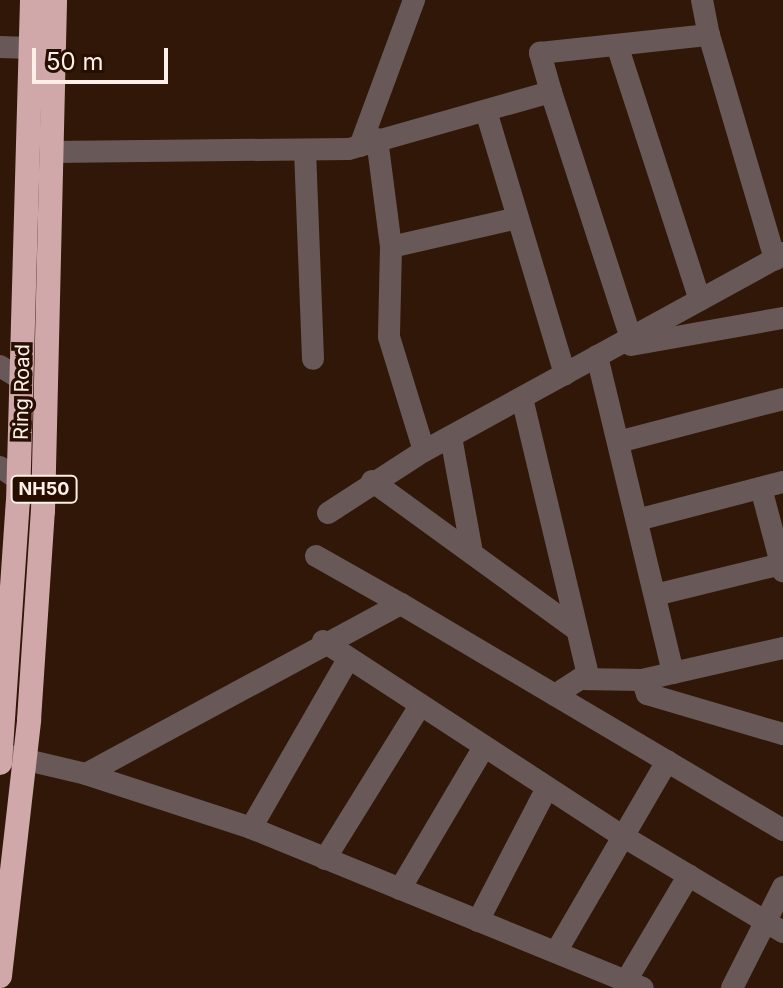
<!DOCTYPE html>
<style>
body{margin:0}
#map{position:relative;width:783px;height:988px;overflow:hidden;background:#301708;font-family:Inter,sans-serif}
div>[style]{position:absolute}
.minor>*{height:22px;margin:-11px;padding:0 11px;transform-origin:11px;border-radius:11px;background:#685858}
.highway>*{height:24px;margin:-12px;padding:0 12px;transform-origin:12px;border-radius:12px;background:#d0a8a9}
span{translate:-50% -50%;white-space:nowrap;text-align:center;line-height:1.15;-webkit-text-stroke:7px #260e01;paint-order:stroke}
.shield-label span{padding:2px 6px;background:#260e01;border:2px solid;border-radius:6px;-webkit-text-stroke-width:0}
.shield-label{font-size:18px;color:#fef0e8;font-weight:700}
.street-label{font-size:20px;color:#fef0e8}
.scale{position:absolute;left:32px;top:48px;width:136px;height:36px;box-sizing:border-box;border:4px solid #fef0e8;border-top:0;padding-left:10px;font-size:24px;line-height:28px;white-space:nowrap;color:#fef0e8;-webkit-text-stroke:6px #260e01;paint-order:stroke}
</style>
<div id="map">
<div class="minor">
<i style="left:702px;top:0;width:36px;rotate:79deg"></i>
<i style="left:617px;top:45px;width:268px;rotate:72deg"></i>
<i style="left:0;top:47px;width:31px;rotate:2deg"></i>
<i style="left:551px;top:92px;width:259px;rotate:72deg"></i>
<i style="left:486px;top:111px;width:275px;rotate:73.3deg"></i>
<i style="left:377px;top:139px;width:109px;rotate:82.6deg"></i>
<i style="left:391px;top:247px;width:90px;rotate:91.3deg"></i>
<i style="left:389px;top:337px;width:119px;rotate:72.9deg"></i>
<i style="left:360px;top:146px;width:156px;rotate:-69.7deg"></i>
<i style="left:305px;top:150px;width:209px;rotate:87.8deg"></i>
<i style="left:52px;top:152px;width:297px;rotate:-0.6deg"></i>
<i style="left:349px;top:149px;width:210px;rotate:-15.8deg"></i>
<i style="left:551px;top:92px;width:41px;rotate:-105.8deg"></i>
<i style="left:540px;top:53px;width:170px;rotate:-6.1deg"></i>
<i style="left:709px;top:35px;width:234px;rotate:73.6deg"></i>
<i style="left:775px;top:259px;width:10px;rotate:-37deg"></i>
<i style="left:391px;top:247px;width:130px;rotate:-12.9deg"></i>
<i style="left:631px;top:345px;width:154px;rotate:-10.1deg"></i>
<i style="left:597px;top:356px;width:326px;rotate:76.5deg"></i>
<i style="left:0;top:366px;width:26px;rotate:32deg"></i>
<i style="left:522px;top:398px;width:289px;rotate:76.6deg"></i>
<i style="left:451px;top:437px;width:118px;rotate:79.7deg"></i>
<i style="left:618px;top:442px;width:171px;rotate:-14.6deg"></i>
<i style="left:0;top:467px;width:23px;rotate:34deg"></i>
<i style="left:372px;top:481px;width:248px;rotate:36deg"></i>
<i style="left:761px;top:488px;width:86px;rotate:75.2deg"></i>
<i style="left:328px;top:513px;width:114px;rotate:-32.9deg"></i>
<i style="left:424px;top:451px;width:400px;rotate:-28.7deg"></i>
<i style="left:637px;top:520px;width:151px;rotate:-14.6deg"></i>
<i style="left:316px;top:556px;width:98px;rotate:29.5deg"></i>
<i style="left:655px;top:595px;width:130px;rotate:-13.8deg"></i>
<i style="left:323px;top:641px;width:356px;rotate:33.1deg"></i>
<i style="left:621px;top:835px;width:189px;rotate:30.9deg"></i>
<i style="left:642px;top:680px;width:15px;rotate:70deg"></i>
<i style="left:647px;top:694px;width:142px;rotate:16.4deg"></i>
<i style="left:555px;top:695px;width:30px;rotate:-33deg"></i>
<i style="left:580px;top:679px;width:62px;rotate:0.9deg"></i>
<i style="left:642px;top:680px;width:145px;rotate:-12.8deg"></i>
<i style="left:1px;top:754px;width:87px;rotate:13.2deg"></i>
<i style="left:86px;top:774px;width:174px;rotate:18.1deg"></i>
<i style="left:251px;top:828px;width:423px;rotate:22.2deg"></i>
<i style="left:86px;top:774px;width:358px;rotate:-28.4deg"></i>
<i style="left:401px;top:604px;width:444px;rotate:30.6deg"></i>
<i style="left:251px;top:828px;width:195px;rotate:-60.1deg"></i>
<i style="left:325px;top:859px;width:180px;rotate:-58.2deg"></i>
<i style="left:400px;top:889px;width:165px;rotate:-59.4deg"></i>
<i style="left:478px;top:921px;width:150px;rotate:-62.6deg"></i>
<i style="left:556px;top:952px;width:221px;rotate:-59.8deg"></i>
<i style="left:626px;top:981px;width:123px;rotate:-59.3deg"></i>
<i style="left:732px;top:988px;width:113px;rotate:-63.2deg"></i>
</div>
<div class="highway">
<i style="left:0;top:763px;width:262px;rotate:-86.1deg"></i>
<i style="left:18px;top:502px;width:502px;rotate:-88.4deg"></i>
<i style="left:0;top:976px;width:258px;rotate:-83.5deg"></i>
<i style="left:29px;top:720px;width:209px;rotate:-86.2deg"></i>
<i style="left:43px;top:511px;width:511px;rotate:-88.65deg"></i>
</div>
<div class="shield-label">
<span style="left:44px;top:489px">NH50</span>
</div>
<div class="street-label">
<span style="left:22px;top:392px;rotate:-89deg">Ring Road</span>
</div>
<div class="scale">50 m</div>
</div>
